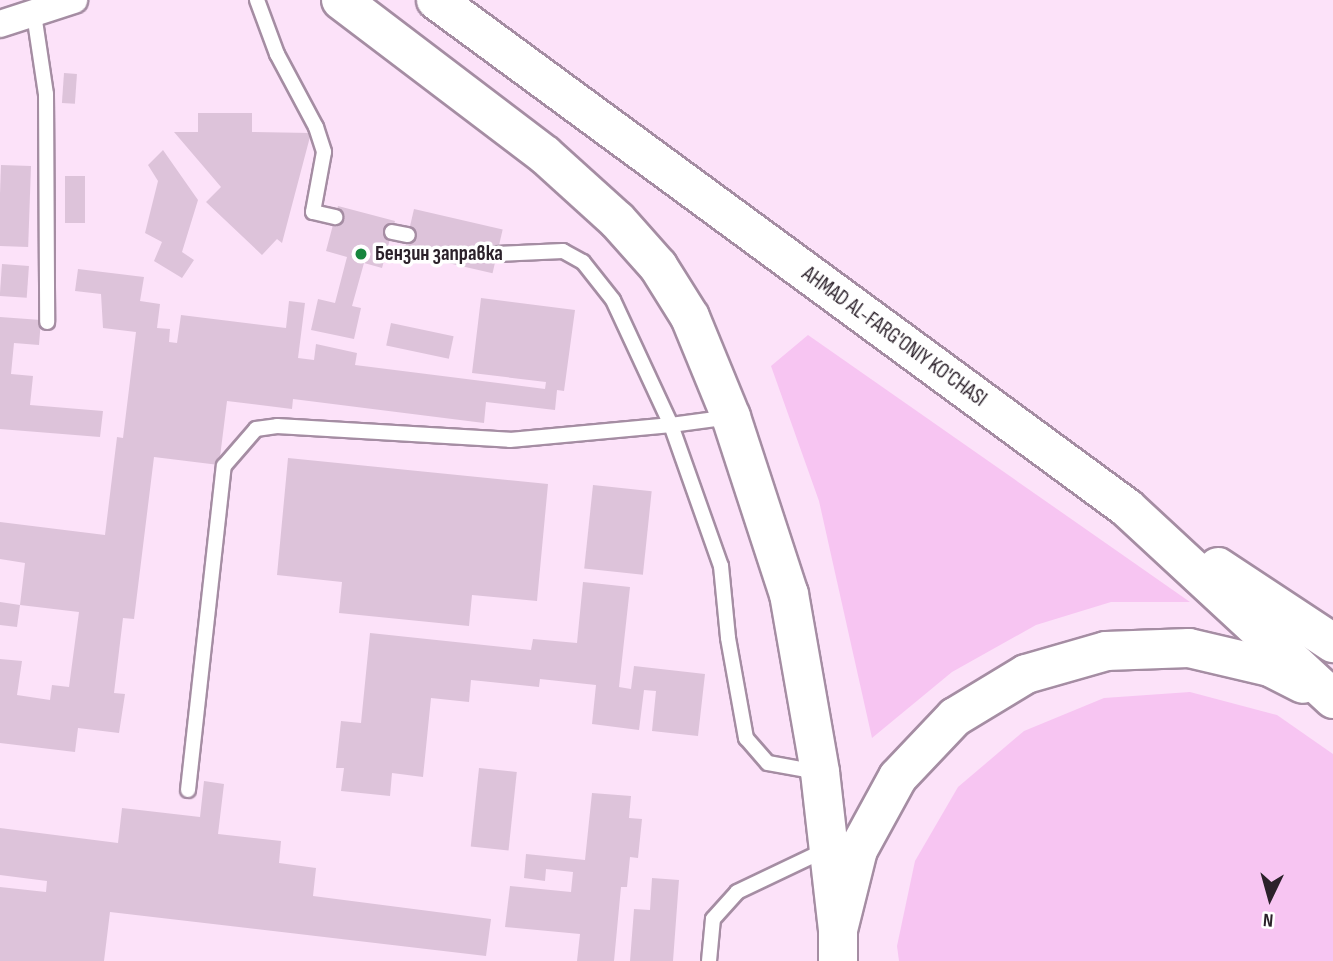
<!DOCTYPE html>
<meta charset="utf-8">
<style>
body{margin:0}
#map{position:relative;width:1333px;height:961px;overflow:hidden;background:#fce2f9;font-family:"Sofia Sans Condensed",sans-serif}
div>[style]{position:absolute}
.green>*{inset:0;background:#f7c5f2}
.building>*{inset:0;background:#ddc3da;transform-origin:0 0}
.roads{filter:drop-shadow(2px 0 #a58da3) drop-shadow(-2px 0 #a58da3) drop-shadow(0 2px #a58da3) drop-shadow(0 -2px #a58da3)}
.service>*{height:14px;margin:-7px;padding:0 7px;transform-origin:7px;border-radius:7px;background:#fff}
.minor>*{height:26px;margin:-13px;padding:0 13px;transform-origin:13px;border-radius:13px;background:#fff}
.trunk>*{height:38px;margin:-19px;padding:0 19px;transform-origin:19px;border-radius:19px;background:#fff}
.dots>*{width:19px;height:19px;translate:-50% -50%;box-sizing:border-box;border:4px solid #fff;border-radius:50%}
span{translate:-50% -50%;white-space:nowrap;text-align:center;line-height:1.15;-webkit-text-stroke:7px #fff;paint-order:stroke}
.poi-label{font-size:21px;color:#2b212a;font-weight:700}
.left{translate:0 -50%;text-align:left}
.street-label{font-size:21px;color:#2b212a}
.north{position:absolute;left:1235px;top:863px;width:70px;height:70px;-webkit-text-stroke:5px #fff;paint-order:stroke;rotate:185deg;font-size:19px;font-weight:700;line-height:28px;text-align:center;color:#2b212a}
.north::after{content:'';display:block;margin:auto;width:24px;height:32px;background:#2b212a;clip-path:polygon(50% 0,100% 100%,50% 72%,0 100%)}
</style>
<div id="map">
<div class="green">
<i style="clip-path:polygon(808px 335px,1190px 602px,1111px 602px,1036px 625px,952px 672px,872px 738px,819px 501px,771px 366px)"></i>
<i style="clip-path:polygon(1190px 692px,1277px 715px,1333px 754px,1333px 961px,899px 961px,897px 946px,915px 861px,958px 787px,1024px 731px,1104px 698px)"></i>
</div>
<div class="building">
<i style="left:64px;top:73px;width:13px;height:30px;rotate:4deg"></i>
<i style="clip-path:polygon(198px 113px,252px 113px,252px 132px,311px 133px,282px 243px,277px 239px,262px 255px,206px 202px,221px 187px,174px 132px,198px 132px)"></i>
<i style="clip-path:polygon(163px 150px,198px 200px,182px 252px,194px 260px,182px 278px,154px 261px,162px 242px,145px 233px,158px 181px,148px 165px)"></i>
<i style="left:1px;top:165px;width:30px;height:81px;rotate:2deg"></i>
<i style="left:65px;top:176px;width:20px;height:47px"></i>
<i style="clip-path:polygon(338px 206px,395px 221px,382px 268px,364px 263px,352px 306px,361px 308px,354px 339px,311px 330px,318px 299px,335px 303px,347px 257px,326px 251px)"></i>
<i style="left:414px;top:209px;width:91px;height:45px;rotate:13deg"></i>
<i style="left:2px;top:264px;width:27px;height:32px;rotate:4deg"></i>
<i style="clip-path:polygon(78px 269px,144px 277px,140px 301px,160px 304px,157px 328px,170px 329px,169px 342px,177px 343px,181px 315px,286px 328px,289px 301px,305px 303px,298px 358px,314px 360px,316px 344px,357px 353px,355px 365px,545px 389px,546px 382px,472px 373px,481px 298px,575px 310px,564px 391px,557px 390px,555px 410px,486px 402px,484px 423px,293px 399px,292px 409px,227px 401px,219px 465px,154px 457px,134px 619px,123px 618px,114px 693px,125px 694px,119px 733px,78px 728px,75px 752px,0 743px,0 659px,22px 661px,17px 695px,50px 700px,52px 685px,69px 687px,79px 612px,20px 605px,25px 563px,0 559px,0 522px,105px 535px,117px 437px,123px 438px,136px 332px,103px 328px,101px 294px,75px 291px)"></i>
<i style="clip-path:polygon(0 317px,41px 320px,39px 345px,14px 343px,11px 374px,33px 376px,30px 405px,103px 411px,100px 437px,0 429px)"></i>
<i style="left:391px;top:323px;width:64px;height:23px;rotate:12deg"></i>
<i style="clip-path:polygon(288px 458px,548px 484px,537px 601px,472px 595px,469px 626px,339px 613px,342px 582px,277px 575px)"></i>
<i style="left:593px;top:485px;width:59px;height:84px;rotate:6deg"></i>
<i style="clip-path:polygon(583px 582px,630px 587px,619px 687px,631px 689px,634px 666px,705px 674px,698px 736px,652px 731px,656px 691px,644px 690px,639px 730px,592px 724px,596px 685px,540px 679px,539px 687px,471px 680px,469px 702px,431px 698px,423px 777px,392px 773px,390px 796px,341px 791px,344px 768px,336px 768px,341px 721px,361px 723px,370px 633px,531px 650px,533px 639px,577px 643px)"></i>
<i style="clip-path:polygon(0 602px,20px 605px,17px 627px,0 625px)"></i>
<i style="left:479px;top:768px;width:38px;height:79px;rotate:6deg"></i>
<i style="clip-path:polygon(204px 781px,224px 784px,218px 834px,281px 841px,279px 863px,316px 868px,313px 896px,491px 919px,486px 956px,110px 912px,104px 961px,0 961px,0 887px,46px 892px,47px 881px,0 875px,0 828px,118px 843px,122px 808px,200px 817px)"></i>
<i style="clip-path:polygon(592px 793px,631px 796px,629px 818px,642px 819px,638px 858px,630px 857px,627px 887px,621px 887px,614px 961px,577px 961px,580px 934px,505px 927px,510px 886px,571px 892px,573px 872px,546px 869px,545px 881px,524px 878px,526px 854px,585px 860px)"></i>
<i style="clip-path:polygon(652px 878px,679px 880px,673px 961px,630px 961px,634px 909px,650px 910px)"></i>
</div>
<div class="roads">
<div class="service">
<i style="left:257px;top:0;width:58px;rotate:69.7deg"></i>
<i style="left:277px;top:54px;width:83px;rotate:61.9deg"></i>
<i style="left:316px;top:127px;width:26px;rotate:72deg"></i>
<i style="left:324px;top:152px;width:61px;rotate:100.4deg"></i>
<i style="left:313px;top:212px;width:23px;rotate:13deg"></i>
<i style="left:34px;top:14px;width:81px;rotate:81.5deg"></i>
<i style="left:46px;top:94px;width:228px;rotate:89.7deg"></i>
<i style="left:392px;top:232px;width:16px;rotate:11deg"></i>
<i style="left:497px;top:254px;width:66px;rotate:-2.6deg"></i>
<i style="left:563px;top:251px;width:23px;rotate:29deg"></i>
<i style="left:583px;top:262px;width:48px;rotate:51.7deg"></i>
<i style="left:613px;top:300px;width:138px;rotate:65.1deg"></i>
<i style="left:671px;top:425px;width:60px;rotate:-7.7deg"></i>
<i style="left:188px;top:790px;width:326px;rotate:-83.7deg"></i>
<i style="left:224px;top:466px;width:49px;rotate:-49.1deg"></i>
<i style="left:256px;top:429px;width:21px;rotate:-8deg"></i>
<i style="left:277px;top:426px;width:233px;rotate:3.4deg"></i>
<i style="left:510px;top:440px;width:162px;rotate:-5.3deg"></i>
<i style="left:671px;top:425px;width:150px;rotate:70.5deg"></i>
<i style="left:721px;top:566px;width:72px;rotate:84.4deg"></i>
<i style="left:728px;top:638px;width:102px;rotate:79.8deg"></i>
<i style="left:746px;top:738px;width:33px;rotate:49deg"></i>
<i style="left:768px;top:763px;width:51px;rotate:10.2deg"></i>
<i style="left:709px;top:961px;width:42px;rotate:-84.6deg"></i>
<i style="left:713px;top:919px;width:36px;rotate:-48deg"></i>
<i style="left:737px;top:892px;width:100px;rotate:-25.5deg"></i>
</div>
<div class="minor">
<i style="left:0;top:24px;width:78px;rotate:-18deg"></i>
</div>
<div class="trunk">
<i style="left:341px;top:0;width:256px;rotate:37.2deg"></i>
<i style="left:545px;top:155px;width:97px;rotate:42.1deg"></i>
<i style="left:617px;top:220px;width:62px;rotate:48.3deg"></i>
<i style="left:658px;top:266px;width:60px;rotate:57.9deg"></i>
<i style="left:690px;top:317px;width:108px;rotate:67.7deg"></i>
<i style="left:731px;top:417px;width:186px;rotate:71.9deg"></i>
<i style="left:789px;top:594px;width:181px;rotate:80.1deg"></i>
<i style="left:820px;top:772px;width:159px;rotate:83.5deg"></i>
<i style="left:436px;top:0;width:858px;rotate:36.32deg"></i>
<i style="left:1127px;top:508px;width:281px;rotate:42.8deg"></i>
<i style="left:1218px;top:567px;width:138px;rotate:33.5deg"></i>
<i style="left:838px;top:961px;width:31px;rotate:-90deg"></i>
<i style="left:838px;top:930px;width:82px;rotate:-76deg"></i>
<i style="left:858px;top:850px;width:83px;rotate:-61.3deg"></i>
<i style="left:898px;top:777px;width:83px;rotate:-46.5deg"></i>
<i style="left:955px;top:717px;width:83px;rotate:-31.2deg"></i>
<i style="left:1026px;top:674px;width:83px;rotate:-16deg"></i>
<i style="left:1106px;top:651px;width:83px;rotate:-2.1deg"></i>
<i style="left:1189px;top:648px;width:83px;rotate:13.2deg"></i>
<i style="left:1270px;top:667px;width:37px;rotate:27deg"></i>
</div>
</div>
<div class="dots">
<i style="left:361px;top:254px;background:#16863d"></i>
</div>
<div class="poi-label">
<span class="left" style="left:375px;top:254px">Бензин заправка</span>
</div>
<div class="street-label">
<span style="left:894px;top:337px;rotate:36deg">AHMAD AL-FARG'ONIY KO'CHASI</span>
</div>
<div class="north">N</div>
</div>
